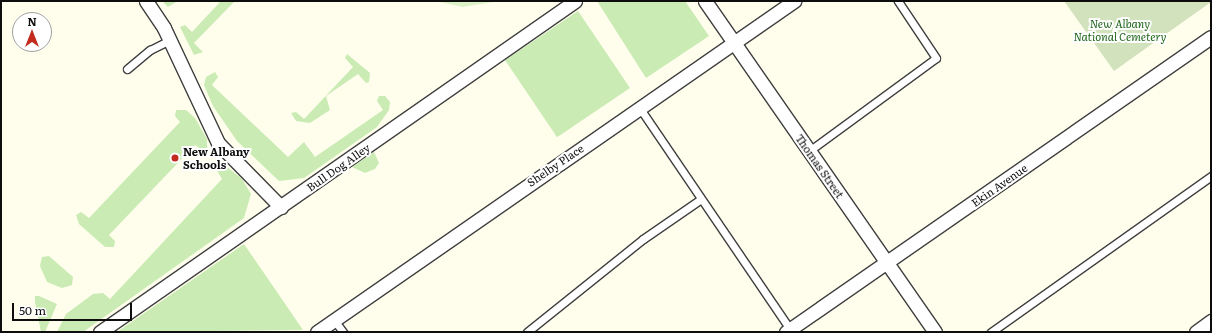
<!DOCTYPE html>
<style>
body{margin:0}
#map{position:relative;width:1212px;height:333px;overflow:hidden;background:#fffeec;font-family:Literata,serif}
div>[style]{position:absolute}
.green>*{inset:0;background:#caebb4;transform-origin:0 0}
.cemetery>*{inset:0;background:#d1e2bd}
.pitch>*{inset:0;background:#ddf2c6}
.roads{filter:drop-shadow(1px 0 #404040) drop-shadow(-1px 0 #404040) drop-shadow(0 1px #404040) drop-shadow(0 -1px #404040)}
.service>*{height:7px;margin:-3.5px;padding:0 3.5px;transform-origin:3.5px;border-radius:3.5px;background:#fff}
.minor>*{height:13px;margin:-6.5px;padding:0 6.5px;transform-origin:6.5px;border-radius:6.5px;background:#fff}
.dots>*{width:11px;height:11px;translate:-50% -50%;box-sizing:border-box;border:2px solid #fff;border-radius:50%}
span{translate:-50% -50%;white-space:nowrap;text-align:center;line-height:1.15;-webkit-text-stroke:4px #fff;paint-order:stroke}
.park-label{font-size:11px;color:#20671a;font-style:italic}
.poi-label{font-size:11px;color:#0d0d0d;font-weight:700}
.left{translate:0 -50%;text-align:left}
.street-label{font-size:11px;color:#0d0d0d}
.frame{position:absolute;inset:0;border:2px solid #0d0d0d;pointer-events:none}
.north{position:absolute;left:12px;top:12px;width:40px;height:40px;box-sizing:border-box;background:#fff;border:1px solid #9e9e9e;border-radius:50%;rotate:0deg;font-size:11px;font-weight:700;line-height:16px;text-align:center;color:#0d0d0d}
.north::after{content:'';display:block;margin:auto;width:14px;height:18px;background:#c32b1e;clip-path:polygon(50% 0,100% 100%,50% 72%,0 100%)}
.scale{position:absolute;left:12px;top:303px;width:120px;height:18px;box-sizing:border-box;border:2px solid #0d0d0d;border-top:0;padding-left:5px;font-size:12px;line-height:14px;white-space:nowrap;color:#0d0d0d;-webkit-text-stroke:3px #fff;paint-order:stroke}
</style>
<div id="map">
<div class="green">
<i style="clip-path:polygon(162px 1px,176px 1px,176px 2px,168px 7px)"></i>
<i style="clip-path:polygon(221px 1px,235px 1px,194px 43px,203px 52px,194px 55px,180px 27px,185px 25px,192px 32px)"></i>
<i style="clip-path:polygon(597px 1px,685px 1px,709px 36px,646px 78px)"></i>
<i style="left:578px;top:11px;width:93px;height:88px;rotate:56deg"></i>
<i style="clip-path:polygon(347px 54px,370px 73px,369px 82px,366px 83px,358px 74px,326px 96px,330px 110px,310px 123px,296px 121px,291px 113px,296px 112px,304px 119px,353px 67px,345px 58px)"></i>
<i style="clip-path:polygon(215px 72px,218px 77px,212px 85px,288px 157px,304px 142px,315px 157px,383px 110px,377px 101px,379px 96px,385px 96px,390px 102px,389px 110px,377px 127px,304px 178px,279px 181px,237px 141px,213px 106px,204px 85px,206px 77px)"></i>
<i style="clip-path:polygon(176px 110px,186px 110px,195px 118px,207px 139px,207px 149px,202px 150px,195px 145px,109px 235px,115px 241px,114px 247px,105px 247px,79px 224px,76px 215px,81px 212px,89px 218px,180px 122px,175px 116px)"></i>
<i style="clip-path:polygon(374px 152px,379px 163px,375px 169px,365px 173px,352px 167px)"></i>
<i style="clip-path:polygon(226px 166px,242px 179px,251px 194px,244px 218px,83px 332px,57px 332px,66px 314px,93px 294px,103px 293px,110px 299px,222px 179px,216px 169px)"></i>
<i style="clip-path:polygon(244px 244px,303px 330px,117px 332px)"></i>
<i style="clip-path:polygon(49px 256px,73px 277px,72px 285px,62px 288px,47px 282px,40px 266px,42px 257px)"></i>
<i style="clip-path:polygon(39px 296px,57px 304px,45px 332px,41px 332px,35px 302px,35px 296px)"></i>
</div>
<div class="cemetery">
<i style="clip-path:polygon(1064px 1px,1211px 1px,1211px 2px,1114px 71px)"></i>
</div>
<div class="pitch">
<i style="clip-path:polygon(435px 1px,499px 1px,463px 7px)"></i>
</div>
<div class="roads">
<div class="service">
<i style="left:127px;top:69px;width:30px;rotate:-40deg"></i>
<i style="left:150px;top:50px;width:22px;rotate:-27deg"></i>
<i style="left:639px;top:107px;width:268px;rotate:55.8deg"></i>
<i style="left:809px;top:151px;width:157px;rotate:-36.2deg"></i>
<i style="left:936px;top:58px;width:69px;rotate:-123.7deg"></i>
<i style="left:334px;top:320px;width:15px;rotate:53deg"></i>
<i style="left:527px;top:332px;width:149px;rotate:-38.7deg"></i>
<i style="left:643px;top:239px;width:70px;rotate:-34.6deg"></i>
<i style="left:991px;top:332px;width:270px;rotate:-35.3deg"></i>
</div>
<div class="minor">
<i style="left:146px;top:1px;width:32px;rotate:56deg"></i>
<i style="left:164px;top:28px;width:127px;rotate:64.8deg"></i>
<i style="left:218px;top:143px;width:90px;rotate:45.5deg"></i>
<i style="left:705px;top:1px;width:403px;rotate:55.2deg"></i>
<i style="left:100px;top:332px;width:579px;rotate:-34.87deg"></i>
<i style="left:317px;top:332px;width:581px;rotate:-34.76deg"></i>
<i style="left:786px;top:332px;width:517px;rotate:-34.77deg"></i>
<i style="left:1196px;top:332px;width:19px;rotate:-36deg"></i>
</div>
</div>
<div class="dots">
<i style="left:175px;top:158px;background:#c32b1e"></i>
</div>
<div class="park-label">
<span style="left:1120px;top:30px">New Albany<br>National Cemetery</span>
</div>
<div class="poi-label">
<span class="left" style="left:183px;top:158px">New Albany<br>Schools</span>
</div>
<div class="street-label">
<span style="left:555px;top:165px;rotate:-34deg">Shelby Place</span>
<span style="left:820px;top:166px;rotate:55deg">Thomas Street</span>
<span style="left:338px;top:167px;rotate:-35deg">Bull Dog Alley</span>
<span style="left:999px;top:185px;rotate:-35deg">Ekin Avenue</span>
</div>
<div class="frame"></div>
<div class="north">N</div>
<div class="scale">50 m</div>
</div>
